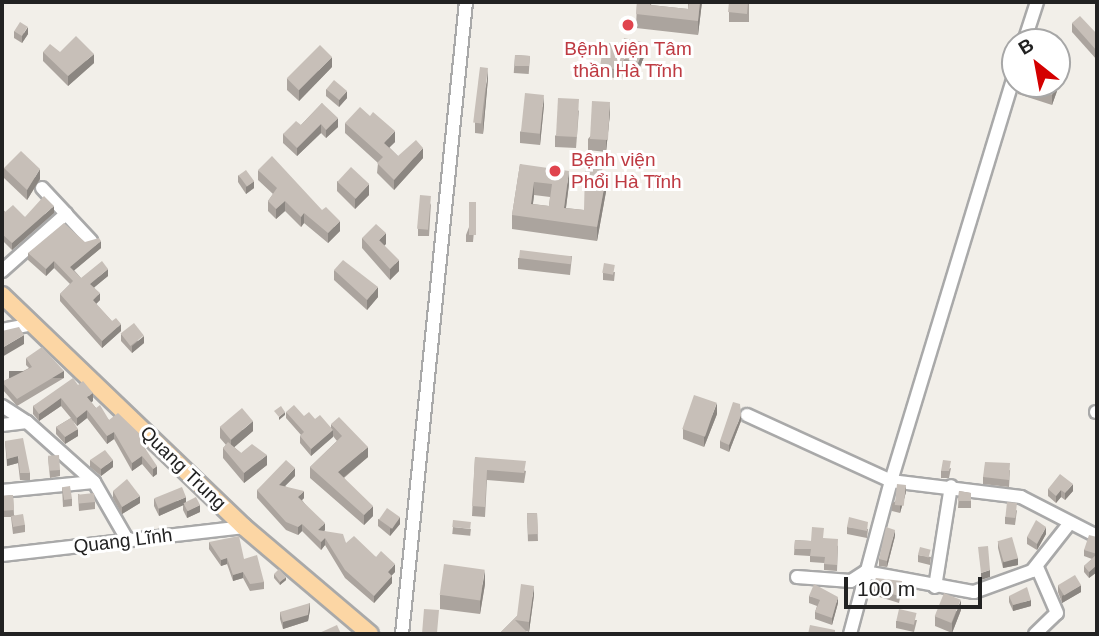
<!DOCTYPE html>
<meta charset="utf-8">
<style>
body{margin:0}
#map{position:relative;width:1099px;height:636px;overflow:hidden;background:#f2efe9;font-family:Helvetica,sans-serif}
div>[style]{position:absolute}
.roads{filter:drop-shadow(2px 0 #a9a9a9) drop-shadow(-2px 0 #a9a9a9) drop-shadow(0 2px #a9a9a9) drop-shadow(0 -2px #a9a9a9)}
.minor>*{height:12px;margin:-6px;padding:0 6px;transform-origin:6px;border-radius:6px;background:#fff}
.major>*{height:16px;margin:-8px;padding:0 8px;transform-origin:8px;border-radius:8px;background:#fcd6a4}
.wall>*{inset:0;background:#aba49e;transform-origin:0 0}
.shaded-wall>*{inset:0;background:#8b8681;transform-origin:0 0}
.building>*{inset:0;background:#c7bfb8;transform-origin:0 0}
.dots>*{width:19px;height:19px;translate:-50% -50%;box-sizing:border-box;border:4px solid #fff;border-radius:50%}
span{translate:-50% -50%;white-space:nowrap;text-align:center;line-height:1.15;-webkit-text-stroke:6px #fff;paint-order:stroke}
.health-label{font-size:19px;color:#be3a42}
.left{translate:0 -50%;text-align:left}
.street-label{font-size:19px;color:#222}
.frame{position:absolute;inset:0;border:4px solid #222;pointer-events:none}
.north{position:absolute;left:1001px;top:28px;width:70px;height:70px;box-sizing:border-box;background:#fff;border:2px solid #a7a7a7;border-radius:50%;rotate:329deg;font-size:19px;font-weight:700;line-height:28px;text-align:center;color:#222}
.north::after{content:'';display:block;margin:auto;width:24px;height:32px;background:#d40000;clip-path:polygon(50% 0,100% 100%,50% 72%,0 100%)}
.scale{position:absolute;left:844px;top:577px;width:138px;height:32px;box-sizing:border-box;border:4px solid #222;border-top:0;padding-left:9px;font-size:21px;line-height:24px;white-space:nowrap;color:#222;-webkit-text-stroke:5px #fff;paint-order:stroke}
</style>
<div id="map">
<div class="roads">
<div class="minor">
<i style="left:1024px;top:42px;width:42px;rotate:-72deg"></i>
<i style="left:42px;top:188px;width:35px;rotate:47deg"></i>
<i style="left:2px;top:271px;width:86px;rotate:-41.7deg"></i>
<i style="left:66px;top:214px;width:37px;rotate:47deg"></i>
<i style="left:2px;top:330px;width:31px;rotate:-11deg"></i>
<i style="left:2px;top:406px;width:30px;rotate:33deg"></i>
<i style="left:27px;top:422px;width:90px;rotate:41.8deg"></i>
<i style="left:94px;top:482px;width:68px;rotate:60deg"></i>
<i style="left:1096px;top:412px;width:1px"></i>
<i style="left:747px;top:415px;width:158px;rotate:24.6deg"></i>
<i style="left:891px;top:481px;width:131px;rotate:7deg"></i>
<i style="left:1021px;top:497px;width:85px;rotate:27.2deg"></i>
<i style="left:2px;top:425px;width:25px;rotate:-7deg"></i>
<i style="left:2px;top:491px;width:92px;rotate:-5.6deg"></i>
<i style="left:2px;top:555px;width:244px;rotate:-6.6deg"></i>
<i style="left:797px;top:577px;width:54px;rotate:4.2deg"></i>
<i style="left:851px;top:581px;width:17px;rotate:-33deg"></i>
<i style="left:865px;top:572px;width:111px;rotate:10.4deg"></i>
<i style="left:974px;top:592px;width:62px;rotate:-19.9deg"></i>
<i style="left:1032px;top:571px;width:60px;rotate:-51.8deg"></i>
<i style="left:935px;top:587px;width:102px;rotate:-81deg"></i>
<i style="left:402px;top:634px;width:635px;rotate:-84.22deg"></i>
<i style="left:850px;top:634px;width:158px;rotate:-75deg"></i>
<i style="left:891px;top:481px;width:427px;rotate:-73.1deg"></i>
<i style="left:1035px;top:634px;width:30px;rotate:-44deg"></i>
<i style="left:1057px;top:613px;width:50px;rotate:-113.5deg"></i>
</div>
<div class="major">
<i style="left:2px;top:295px;width:335px;rotate:43.8deg"></i>
<i style="left:244px;top:527px;width:165px;rotate:40.3deg"></i>
</div>
</div>
<div class="wall">
<i style="clip-path:polygon(637px 2px,652px 2px,651px 5px,688px 9px,688px 4px,665px 2px,702px 2px,698px 35px,636px 28px)"></i>
<i style="left:729px;top:2px;width:20px;height:20px"></i>
<i style="clip-path:polygon(1072px 23px,1097px 34px,1097px 60px,1072px 32px)"></i>
<i style="clip-path:polygon(14px 31px,28px 34px,22px 43px,14px 38px)"></i>
<i style="clip-path:polygon(43px 52px,60px 52px,94px 63px,68px 86px,43px 61px)"></i>
<i style="clip-path:polygon(646px 52px,638px 72px,624px 67px,622px 79px,600px 76px,600px 67px)"></i>
<i style="left:515px;top:55px;width:15px;height:18px;rotate:4deg"></i>
<i style="clip-path:polygon(332px 67px,299px 101px,287px 90px,287px 79px)"></i>
<i style="clip-path:polygon(488px 78px,483px 134px,475px 133px,475px 123px)"></i>
<i style="clip-path:polygon(1018px 84px,1057px 84px,1057px 91px,1052px 105px,1018px 94px)"></i>
<i style="clip-path:polygon(326px 89px,347px 98px,339px 107px,326px 96px)"></i>
<i style="clip-path:polygon(322px 103px,338px 127px,326px 138px,321px 133px,297px 156px,283px 143px,283px 134px,301px 125px)"></i>
<i style="clip-path:polygon(544px 105px,540px 145px,520px 143px,520px 132px)"></i>
<i style="clip-path:polygon(579px 110px,576px 148px,555px 147px,555px 136px)"></i>
<i style="clip-path:polygon(610px 113px,606px 152px,588px 150px,588px 139px)"></i>
<i style="clip-path:polygon(345px 123px,395px 142px,389px 147px,398px 156px,423px 158px,394px 190px,377px 173px,378px 163px,345px 133px)"></i>
<i style="clip-path:polygon(evenodd,520px 164px,569px 184px,566px 208px,584px 210px,603px 172px,607px 186px,597px 241px,512px 229px,512px 215px,520px 164px,534px 195px,550px 197px,549px 206px,533px 204px,534px 195px)"></i>
<i style="clip-path:polygon(4px 168px,40px 179px,27px 200px,4px 178px)"></i>
<i style="clip-path:polygon(258px 170px,340px 231px,328px 243px,304px 223px,301px 227px,285px 211px,276px 219px,268px 211px,268px 201px,273px 194px,258px 180px)"></i>
<i style="clip-path:polygon(238px 175px,254px 188px,246px 194px,238px 182px)"></i>
<i style="clip-path:polygon(337px 181px,369px 195px,355px 209px,337px 191px)"></i>
<i style="clip-path:polygon(431px 203px,429px 236px,418px 236px,418px 229px)"></i>
<i style="clip-path:polygon(2px 208px,5px 212px,25px 217px,54px 213px,12px 250px,2px 240px)"></i>
<i style="clip-path:polygon(476px 209px,473px 242px,466px 242px,466px 235px)"></i>
<i style="clip-path:polygon(362px 238px,386px 244px,384px 245px,399px 271px,390px 280px,362px 248px)"></i>
<i style="clip-path:polygon(85px 242px,101px 248px,74px 270px,81px 278px,108px 276px,94px 287px,100px 300px,96px 304px,121px 331px,102px 348px,60px 301px,60px 294px,70px 284px,54px 268px,46px 276px,28px 260px,28px 253px)"></i>
<i style="clip-path:polygon(572px 256px,570px 275px,518px 269px,518px 258px)"></i>
<i style="clip-path:polygon(334px 270px,378px 297px,367px 310px,334px 280px)"></i>
<i style="clip-path:polygon(615px 272px,614px 281px,603px 280px,603px 273px)"></i>
<i style="clip-path:polygon(121px 334px,144px 343px,132px 353px,121px 341px)"></i>
<i style="clip-path:polygon(26px 358px,64px 378px,17px 406px,2px 389px,2px 382px,29px 368px,26px 365px)"></i>
<i style="clip-path:polygon(78px 385px,93px 401px,91px 402px,96px 408px,109px 420px,144px 446px,157px 474px,153px 477px,142px 464px,132px 471px,114px 439px,107px 444px,87px 418px,77px 426px,73px 421px,78px 436px,65px 444px,56px 434px,56px 427px,71px 418px,61px 406px,39px 421px,33px 414px,33px 406px)"></i>
<i style="clip-path:polygon(286px 412px,315px 419px,331px 428px,331px 424px,368px 457px,344px 478px,373px 516px,364px 525px,310px 478px,310px 467px,337px 441px,333px 436px,311px 456px,300px 443px,300px 436px,301px 435px,286px 418px)"></i>
<i style="clip-path:polygon(717px 414px,704px 447px,683px 439px,683px 429px)"></i>
<i style="clip-path:polygon(741px 421px,729px 452px,720px 448px,720px 441px)"></i>
<i style="clip-path:polygon(220px 427px,253px 431px,234px 447px,241px 453px,267px 465px,244px 483px,223px 458px,223px 448px,226px 445px,220px 438px)"></i>
<i style="clip-path:polygon(5px 441px,30px 473px,30px 480px,20px 480px,18px 463px,7px 466px)"></i>
<i style="clip-path:polygon(48px 456px,60px 470px,60px 476px,50px 478px)"></i>
<i style="clip-path:polygon(475px 457px,526px 471px,524px 483px,487px 480px,485px 517px,472px 516px)"></i>
<i style="clip-path:polygon(90px 460px,113px 467px,101px 476px,90px 467px)"></i>
<i style="clip-path:polygon(951px 468px,949px 478px,941px 478px,941px 471px)"></i>
<i style="clip-path:polygon(1010px 470px,1009px 487px,983px 484px,983px 477px)"></i>
<i style="clip-path:polygon(295px 476px,285px 486px,304px 498px,302px 500px,325px 530px,324px 531px,346px 543px,376px 557px,395px 572px,392px 575px,392px 583px,374px 603px,345px 578px,325px 545px,321px 550px,302px 531px,298px 535px,286px 530px,257px 498px,257px 490px)"></i>
<i style="clip-path:polygon(62px 487px,72px 499px,72px 506px,63px 507px)"></i>
<i style="clip-path:polygon(1048px 489px,1073px 491px,1065px 500px,1061px 497px,1056px 503px,1048px 496px)"></i>
<i style="clip-path:polygon(113px 491px,140px 503px,122px 514px,113px 498px)"></i>
<i style="clip-path:polygon(959px 491px,971px 493px,971px 508px,958px 508px)"></i>
<i style="clip-path:polygon(906px 492px,900px 513px,892px 511px,892px 504px)"></i>
<i style="clip-path:polygon(78px 494px,95px 502px,95px 509px,79px 511px)"></i>
<i style="clip-path:polygon(13px 495px,14px 515px,25px 525px,25px 532px,13px 534px,11px 517px,4px 517px,3px 496px)"></i>
<i style="clip-path:polygon(154px 499px,186px 502px,200px 512px,187px 518px,183px 510px,183px 505px,159px 516px,154px 506px)"></i>
<i style="clip-path:polygon(1017px 510px,1015px 525px,1005px 524px,1005px 517px)"></i>
<i style="left:537px;top:513px;width:28px;height:10px;rotate:88deg"></i>
<i style="clip-path:polygon(378px 519px,400px 524px,390px 536px,378px 526px)"></i>
<i style="left:453px;top:527px;width:18px;height:7px;rotate:6deg"></i>
<i style="clip-path:polygon(847px 527px,868px 529px,867px 538px,847px 534px)"></i>
<i style="clip-path:polygon(1046px 534px,1037px 550px,1027px 544px,1027px 537px)"></i>
<i style="clip-path:polygon(895px 536px,887px 567px,879px 566px,879px 559px)"></i>
<i style="clip-path:polygon(1097px 537px,1097px 572px,1089px 578px,1084px 572px,1084px 566px,1092px 559px,1084px 556px,1084px 550px)"></i>
<i style="clip-path:polygon(823px 538px,838px 546px,837px 571px,824px 570px,824px 563px,810px 562px,810px 556px,794px 555px,795px 540px,811px 541px)"></i>
<i style="clip-path:polygon(998px 541px,1018px 565px,1003px 568px,998px 548px)"></i>
<i style="clip-path:polygon(209px 542px,244px 559px,264px 582px,264px 589px,250px 591px,243px 578px,233px 581px,227px 564px,221px 566px,209px 549px)"></i>
<i style="clip-path:polygon(918px 555px,931px 557px,930px 565px,918px 562px)"></i>
<i style="clip-path:polygon(274px 574px,286px 580px,280px 585px,274px 578px)"></i>
<i style="clip-path:polygon(485px 584px,480px 614px,440px 609px,440px 595px)"></i>
<i style="clip-path:polygon(1058px 585px,1081px 592px,1062px 603px,1058px 592px)"></i>
<i style="clip-path:polygon(870px 588px,902px 588px,899px 603px,870px 594px)"></i>
<i style="clip-path:polygon(534px 595px,529px 632px,526px 631px,527px 634px,499px 634px,517px 616px)"></i>
<i style="clip-path:polygon(809px 596px,838px 603px,832px 625px,815px 619px,815px 612px,817px 606px,809px 603px)"></i>
<i style="clip-path:polygon(1009px 596px,1031px 606px,1013px 611px,1009px 602px)"></i>
<i style="clip-path:polygon(310px 610px,308px 621px,283px 629px,280px 619px,280px 612px)"></i>
<i style="clip-path:polygon(961px 610px,952px 633px,935px 626px,935px 616px)"></i>
<i style="clip-path:polygon(917px 620px,914px 632px,896px 628px,896px 621px)"></i>
</div>
<div class="shaded-wall">
<i style="clip-path:polygon(700px 2px,702px 2px,698px 35px,698px 21px)"></i>
<i style="clip-path:polygon(28px 27px,28px 34px,22px 43px,22px 36px)"></i>
<i style="clip-path:polygon(646px 43px,646px 52px,638px 72px,638px 63px)"></i>
<i style="clip-path:polygon(94px 54px,94px 63px,68px 86px,68px 76px)"></i>
<i style="clip-path:polygon(332px 57px,332px 67px,299px 101px,299px 90px)"></i>
<i style="clip-path:polygon(488px 68px,488px 78px,483px 134px,483px 124px)"></i>
<i style="clip-path:polygon(1056px 84px,1057px 84px,1057px 91px,1052px 105px,1052px 95px)"></i>
<i style="clip-path:polygon(347px 91px,347px 98px,339px 107px,339px 100px)"></i>
<i style="clip-path:polygon(544px 95px,544px 105px,540px 145px,540px 134px)"></i>
<i style="clip-path:polygon(610px 102px,610px 113px,606px 152px,606px 141px)"></i>
<i style="clip-path:polygon(338px 118px,338px 127px,326px 138px,326px 130px)"></i>
<i style="clip-path:polygon(321px 124px,321px 133px,297px 156px,297px 148px)"></i>
<i style="clip-path:polygon(395px 131px,395px 142px,384px 153px,384px 143px)"></i>
<i style="clip-path:polygon(423px 148px,423px 158px,394px 190px,394px 180px)"></i>
<i style="clip-path:polygon(40px 169px,40px 179px,27px 200px,27px 190px)"></i>
<i style="clip-path:polygon(569px 171px,569px 184px,564px 222px,564px 208px)"></i>
<i style="clip-path:polygon(607px 172px,607px 186px,597px 241px,597px 227px)"></i>
<i style="clip-path:polygon(254px 181px,254px 188px,246px 194px,246px 187px)"></i>
<i style="clip-path:polygon(534px 182px,534px 195px,531px 218px,531px 204px)"></i>
<i style="clip-path:polygon(369px 184px,369px 195px,355px 209px,355px 199px)"></i>
<i style="clip-path:polygon(285px 201px,285px 211px,276px 219px,276px 209px)"></i>
<i style="clip-path:polygon(54px 206px,54px 213px,12px 250px,12px 243px)"></i>
<i style="clip-path:polygon(304px 213px,304px 223px,301px 227px,301px 217px)"></i>
<i style="clip-path:polygon(340px 221px,340px 231px,328px 243px,328px 233px)"></i>
<i style="clip-path:polygon(386px 233px,386px 244px,379px 251px,379px 240px)"></i>
<i style="clip-path:polygon(101px 241px,101px 248px,70px 274px,70px 267px)"></i>
<i style="clip-path:polygon(399px 260px,399px 271px,390px 280px,390px 269px)"></i>
<i style="clip-path:polygon(54px 261px,54px 268px,46px 276px,46px 269px)"></i>
<i style="clip-path:polygon(108px 269px,108px 276px,90px 291px,90px 284px)"></i>
<i style="clip-path:polygon(378px 287px,378px 297px,367px 310px,367px 300px)"></i>
<i style="clip-path:polygon(100px 293px,100px 300px,93px 307px,93px 300px)"></i>
<i style="clip-path:polygon(121px 324px,121px 331px,102px 348px,102px 341px)"></i>
<i style="clip-path:polygon(24px 335px,24px 344px,2px 357px,2px 348px)"></i>
<i style="clip-path:polygon(144px 336px,144px 343px,132px 353px,132px 346px)"></i>
<i style="left:64px;top:371px;width:7px;height:55px;rotate:90deg"></i>
<i style="clip-path:polygon(93px 393px,93px 401px,87px 405px,87px 397px)"></i>
<i style="clip-path:polygon(61px 398px,61px 406px,39px 421px,39px 414px)"></i>
<i style="clip-path:polygon(717px 403px,717px 414px,704px 447px,704px 436px)"></i>
<i style="clip-path:polygon(87px 410px,87px 418px,77px 426px,77px 418px)"></i>
<i style="clip-path:polygon(285px 412px,285px 415px,279px 420px,279px 417px)"></i>
<i style="clip-path:polygon(741px 415px,741px 421px,729px 452px,729px 445px)"></i>
<i style="clip-path:polygon(253px 421px,253px 431px,231px 450px,231px 440px)"></i>
<i style="clip-path:polygon(78px 429px,78px 436px,65px 444px,65px 437px)"></i>
<i style="clip-path:polygon(333px 430px,333px 437px,311px 456px,311px 449px)"></i>
<i style="clip-path:polygon(114px 432px,114px 439px,107px 444px,107px 436px)"></i>
<i style="clip-path:polygon(368px 447px,368px 457px,338px 482px,338px 472px)"></i>
<i style="clip-path:polygon(267px 455px,267px 465px,244px 483px,244px 473px)"></i>
<i style="clip-path:polygon(18px 456px,18px 463px,7px 466px,7px 459px)"></i>
<i style="clip-path:polygon(142px 456px,142px 464px,132px 471px,132px 463px)"></i>
<i style="clip-path:polygon(113px 460px,113px 467px,101px 476px,101px 469px)"></i>
<i style="clip-path:polygon(157px 466px,157px 474px,153px 477px,153px 469px)"></i>
<i style="clip-path:polygon(295px 468px,295px 476px,279px 492px,279px 485px)"></i>
<i style="clip-path:polygon(1073px 484px,1073px 491px,1065px 500px,1065px 493px)"></i>
<i style="clip-path:polygon(906px 485px,906px 492px,900px 513px,900px 506px)"></i>
<i style="clip-path:polygon(1061px 490px,1061px 497px,1056px 503px,1056px 496px)"></i>
<i style="clip-path:polygon(304px 491px,304px 498px,298px 504px,298px 497px)"></i>
<i style="clip-path:polygon(140px 496px,140px 503px,122px 514px,122px 507px)"></i>
<i style="clip-path:polygon(186px 497px,186px 504px,159px 516px,159px 509px)"></i>
<i style="clip-path:polygon(200px 505px,200px 512px,187px 518px,187px 511px)"></i>
<i style="clip-path:polygon(373px 506px,373px 516px,364px 525px,364px 515px)"></i>
<i style="clip-path:polygon(400px 517px,400px 524px,390px 536px,390px 529px)"></i>
<i style="clip-path:polygon(325px 523px,325px 530px,318px 537px,318px 530px)"></i>
<i style="clip-path:polygon(302px 524px,302px 531px,298px 535px,298px 527px)"></i>
<i style="clip-path:polygon(1046px 527px,1046px 534px,1037px 550px,1037px 544px)"></i>
<i style="clip-path:polygon(895px 530px,895px 536px,887px 567px,887px 561px)"></i>
<i style="clip-path:polygon(325px 538px,325px 545px,321px 550px,321px 542px)"></i>
<i style="clip-path:polygon(227px 558px,227px 564px,221px 566px,221px 560px)"></i>
<i style="clip-path:polygon(1018px 558px,1018px 565px,1003px 568px,1003px 561px)"></i>
<i style="clip-path:polygon(395px 564px,395px 572px,388px 579px,388px 572px)"></i>
<i style="clip-path:polygon(1097px 565px,1097px 572px,1089px 578px,1089px 572px)"></i>
<i style="clip-path:polygon(485px 570px,485px 584px,480px 614px,480px 600px)"></i>
<i style="clip-path:polygon(990px 570px,990px 577px,981px 580px,981px 573px)"></i>
<i style="clip-path:polygon(243px 572px,243px 578px,233px 581px,233px 575px)"></i>
<i style="clip-path:polygon(392px 576px,392px 583px,374px 603px,374px 596px)"></i>
<i style="clip-path:polygon(286px 577px,286px 580px,280px 585px,280px 582px)"></i>
<i style="clip-path:polygon(1081px 585px,1081px 592px,1062px 603px,1062px 596px)"></i>
<i style="clip-path:polygon(534px 586px,534px 595px,529px 632px,529px 622px)"></i>
<i style="clip-path:polygon(838px 597px,838px 603px,832px 625px,832px 618px)"></i>
<i style="clip-path:polygon(961px 600px,961px 610px,952px 633px,952px 623px)"></i>
<i style="clip-path:polygon(1031px 600px,1031px 606px,1013px 611px,1013px 605px)"></i>
<i style="clip-path:polygon(310px 603px,310px 610px,308px 621px,283px 629px,283px 622px)"></i>
</div>
<div class="building">
<i style="clip-path:polygon(637px 2px,650px 2px,650px 5px,688px 9px,689px 2px,700px 2px,698px 21px,636px 14px)"></i>
<i style="clip-path:polygon(729px 2px,748px 2px,747px 14px,728px 12px)"></i>
<i style="clip-path:polygon(1080px 16px,1097px 34px,1097px 51px,1072px 23px)"></i>
<i style="left:20px;top:22px;width:9px;height:11px;rotate:32deg"></i>
<i style="clip-path:polygon(76px 36px,94px 54px,68px 76px,43px 52px,50px 44px,60px 52px)"></i>
<i style="clip-path:polygon(624px 38px,646px 43px,638px 63px,624px 58px,622px 70px,600px 67px,603px 47px,608px 48px,609px 43px,623px 45px)"></i>
<i style="left:320px;top:45px;width:17px;height:47px;rotate:45deg"></i>
<i style="clip-path:polygon(515px 55px,530px 56px,529px 66px,515px 66px)"></i>
<i style="left:480px;top:67px;width:8px;height:56px;rotate:7deg"></i>
<i style="left:334px;top:80px;width:17px;height:12px;rotate:40deg"></i>
<i style="clip-path:polygon(1019px 84px,1056px 84px,1052px 95px)"></i>
<i style="left:525px;top:93px;width:19px;height:39px;rotate:6deg"></i>
<i style="left:558px;top:98px;width:21px;height:38px;rotate:3deg"></i>
<i style="left:592px;top:101px;width:18px;height:38px;rotate:3deg"></i>
<i style="clip-path:polygon(322px 103px,338px 118px,326px 130px,321px 124px,297px 148px,283px 134px,296px 121px,301px 125px)"></i>
<i style="clip-path:polygon(360px 107px,370px 116px,373px 112px,395px 131px,384px 143px,398px 156px,416px 140px,423px 148px,394px 180px,377px 163px,383px 157px,345px 123px)"></i>
<i style="clip-path:polygon(21px 151px,40px 169px,27px 190px,4px 168px)"></i>
<i style="clip-path:polygon(272px 156px,322px 210px,326px 207px,340px 221px,328px 233px,304px 213px,301px 217px,285px 201px,276px 209px,268px 201px,277px 188px,258px 170px)"></i>
<i style="clip-path:polygon(evenodd,589px 161px,603px 162px,602px 172px,607px 172px,597px 227px,512px 215px,520px 164px,569px 171px,564px 208px,584px 210px,585px 170px,589px 161px,534px 182px,552px 184px,549px 206px,531px 204px,534px 182px)"></i>
<i style="left:351px;top:167px;width:25px;height:20px;rotate:43deg"></i>
<i style="left:246px;top:170px;width:14px;height:9px;rotate:54deg"></i>
<i style="left:420px;top:195px;width:11px;height:34px;rotate:5deg"></i>
<i style="clip-path:polygon(44px 196px,54px 206px,12px 243px,2px 234px,2px 208px,5px 212px,13px 205px,25px 217px)"></i>
<i style="left:469px;top:202px;width:7px;height:33px"></i>
<i style="clip-path:polygon(64px 223px,85px 242px,99px 238px,101px 241px,70px 267px,81px 278px,102px 261px,108px 269px,90px 284px,100px 293px,93px 300px,112px 321px,116px 318px,121px 324px,102px 341px,60px 294px,73px 281px,54px 261px,46px 269px,28px 253px)"></i>
<i style="clip-path:polygon(376px 224px,386px 233px,379px 240px,399px 260px,390px 269px,362px 238px)"></i>
<i style="left:520px;top:250px;width:52px;height:8px;rotate:7deg"></i>
<i style="clip-path:polygon(343px 260px,378px 287px,367px 300px,334px 270px)"></i>
<i style="left:604px;top:263px;width:11px;height:10px;rotate:10deg"></i>
<i style="left:134px;top:323px;width:16px;height:17px;rotate:52deg"></i>
<i style="clip-path:polygon(19px 327px,24px 335px,2px 348px,2px 331px)"></i>
<i style="clip-path:polygon(42px 347px,64px 371px,17px 399px,2px 382px,32px 367px,26px 358px)"></i>
<i style="clip-path:polygon(73px 378px,78px 385px,83px 381px,93px 393px,87px 397px,96px 408px,100px 405px,109px 420px,118px 413px,144px 438px,140px 441px,157px 466px,153px 469px,142px 456px,132px 463px,114px 432px,107px 436px,87px 410px,77px 418px,61px 398px,39px 414px,33px 406px)"></i>
<i style="left:694px;top:395px;width:24px;height:36px;rotate:19deg"></i>
<i style="clip-path:polygon(733px 402px,740px 404px,741px 415px,729px 445px,720px 441px)"></i>
<i style="clip-path:polygon(294px 405px,304px 416px,309px 412px,315px 419px,320px 415px,333px 430px,311px 449px,300px 436px,304px 432px,286px 412px)"></i>
<i style="clip-path:polygon(281px 406px,285px 412px,279px 417px,274px 411px)"></i>
<i style="left:242px;top:408px;width:17px;height:29px;rotate:50deg"></i>
<i style="clip-path:polygon(339px 417px,368px 447px,338px 472px,373px 506px,364px 515px,310px 467px,342px 436px,331px 424px)"></i>
<i style="clip-path:polygon(71px 418px,78px 429px,65px 437px,56px 427px)"></i>
<i style="clip-path:polygon(23px 438px,30px 473px,20px 473px,18px 456px,7px 459px,5px 441px)"></i>
<i style="clip-path:polygon(228px 442px,241px 453px,252px 444px,267px 455px,244px 473px,223px 448px)"></i>
<i style="clip-path:polygon(105px 450px,113px 460px,101px 469px,90px 460px)"></i>
<i style="left:59px;top:455px;width:15px;height:11px;rotate:86deg"></i>
<i style="clip-path:polygon(475px 457px,526px 461px,524px 473px,487px 470px,485px 507px,472px 506px)"></i>
<i style="clip-path:polygon(286px 460px,295px 468px,279px 485px,304px 491px,298px 497px,325px 523px,318px 530px,343px 534px,346px 543px,354px 536px,376px 557px,381px 551px,395px 564px,388px 572px,392px 576px,374px 596px,345px 570px,325px 538px,321px 542px,302px 524px,298px 527px,286px 522px,257px 490px)"></i>
<i style="clip-path:polygon(943px 460px,951px 461px,949px 471px,941px 471px)"></i>
<i style="clip-path:polygon(985px 462px,1010px 463px,1009px 480px,983px 477px)"></i>
<i style="clip-path:polygon(1060px 474px,1073px 484px,1065px 493px,1061px 490px,1056px 496px,1048px 489px)"></i>
<i style="clip-path:polygon(127px 479px,140px 496px,122px 507px,113px 491px)"></i>
<i style="left:897px;top:484px;width:9px;height:21px;rotate:6deg"></i>
<i style="left:70px;top:486px;width:13px;height:8px;rotate:81deg"></i>
<i style="left:182px;top:487px;width:11px;height:30px;rotate:68deg"></i>
<i style="clip-path:polygon(959px 491px,971px 493px,971px 501px,958px 501px)"></i>
<i style="left:94px;top:493px;width:9px;height:16px;rotate:84deg"></i>
<i style="left:13px;top:495px;width:15px;height:10px;rotate:86deg"></i>
<i style="left:196px;top:497px;width:9px;height:14px;rotate:63deg"></i>
<i style="left:1007px;top:502px;width:10px;height:15px;rotate:6deg"></i>
<i style="left:387px;top:508px;width:16px;height:14px;rotate:35deg"></i>
<i style="left:537px;top:513px;width:21px;height:10px;rotate:87deg"></i>
<i style="left:23px;top:514px;width:11px;height:12px;rotate:80deg"></i>
<i style="clip-path:polygon(849px 517px,868px 522px,867px 531px,847px 527px)"></i>
<i style="left:453px;top:520px;width:18px;height:7px;rotate:6deg"></i>
<i style="clip-path:polygon(1036px 520px,1046px 527px,1037px 544px,1027px 537px)"></i>
<i style="clip-path:polygon(812px 527px,824px 528px,823px 538px,838px 539px,837px 565px,824px 564px,825px 557px,810px 556px,811px 549px,794px 549px,795px 540px,811px 541px)"></i>
<i style="clip-path:polygon(886px 527px,895px 530px,887px 561px,879px 559px)"></i>
<i style="clip-path:polygon(1089px 535px,1097px 537px,1097px 554px,1084px 550px)"></i>
<i style="clip-path:polygon(239px 536px,244px 559px,257px 555px,264px 582px,250px 584px,243px 572px,233px 575px,227px 558px,221px 560px,209px 542px)"></i>
<i style="left:1012px;top:537px;width:22px;height:15px;rotate:74deg"></i>
<i style="clip-path:polygon(988px 546px,990px 570px,981px 573px,978px 547px)"></i>
<i style="left:920px;top:547px;width:11px;height:8px;rotate:15deg"></i>
<i style="clip-path:polygon(1097px 554px,1097px 565px,1089px 572px,1084px 566px)"></i>
<i style="left:444px;top:564px;width:41px;height:31px;rotate:8deg"></i>
<i style="clip-path:polygon(279px 569px,286px 577px,280px 582px,274px 574px)"></i>
<i style="left:1075px;top:575px;width:12px;height:20px;rotate:59deg"></i>
<i style="clip-path:polygon(876px 578px,902px 581px,899px 596px,870px 588px)"></i>
<i style="clip-path:polygon(521px 584px,534px 586px,529px 622px,515px 620px,527px 632px,525px 634px,499px 634px,517px 616px)"></i>
<i style="clip-path:polygon(814px 584px,838px 597px,832px 618px,815px 612px,820px 600px,809px 596px)"></i>
<i style="clip-path:polygon(1027px 587px,1031px 600px,1013px 605px,1009px 596px)"></i>
<i style="left:944px;top:593px;width:18px;height:25px;rotate:22deg"></i>
<i style="clip-path:polygon(310px 603px,308px 615px,283px 622px,280px 612px)"></i>
<i style="clip-path:polygon(424px 609px,439px 610px,437px 633px,438px 634px,422px 634px)"></i>
<i style="left:899px;top:609px;width:18px;height:12px;rotate:13deg"></i>
<i style="clip-path:polygon(337px 625px,341px 634px,317px 634px)"></i>
<i style="clip-path:polygon(810px 625px,835px 630px,835px 634px,808px 634px)"></i>
</div>
<div class="dots">
<i style="left:628px;top:25px;background:#e0444e"></i>
<i style="left:555px;top:171px;background:#e0444e"></i>
</div>
<div class="health-label">
<span style="left:628px;top:60px">Bệnh viện Tâm<br>thần Hà Tĩnh</span>
<span class="left" style="left:571px;top:171px">Bệnh viện<br>Phổi Hà Tĩnh</span>
</div>
<div class="street-label">
<span style="left:183px;top:468px;rotate:44deg">Quang Trung</span>
<span style="left:123px;top:541px;rotate:-7deg">Quang Lĩnh</span>
</div>
<div class="frame"></div>
<div class="north">B</div>
<div class="scale">100 m</div>
</div>
